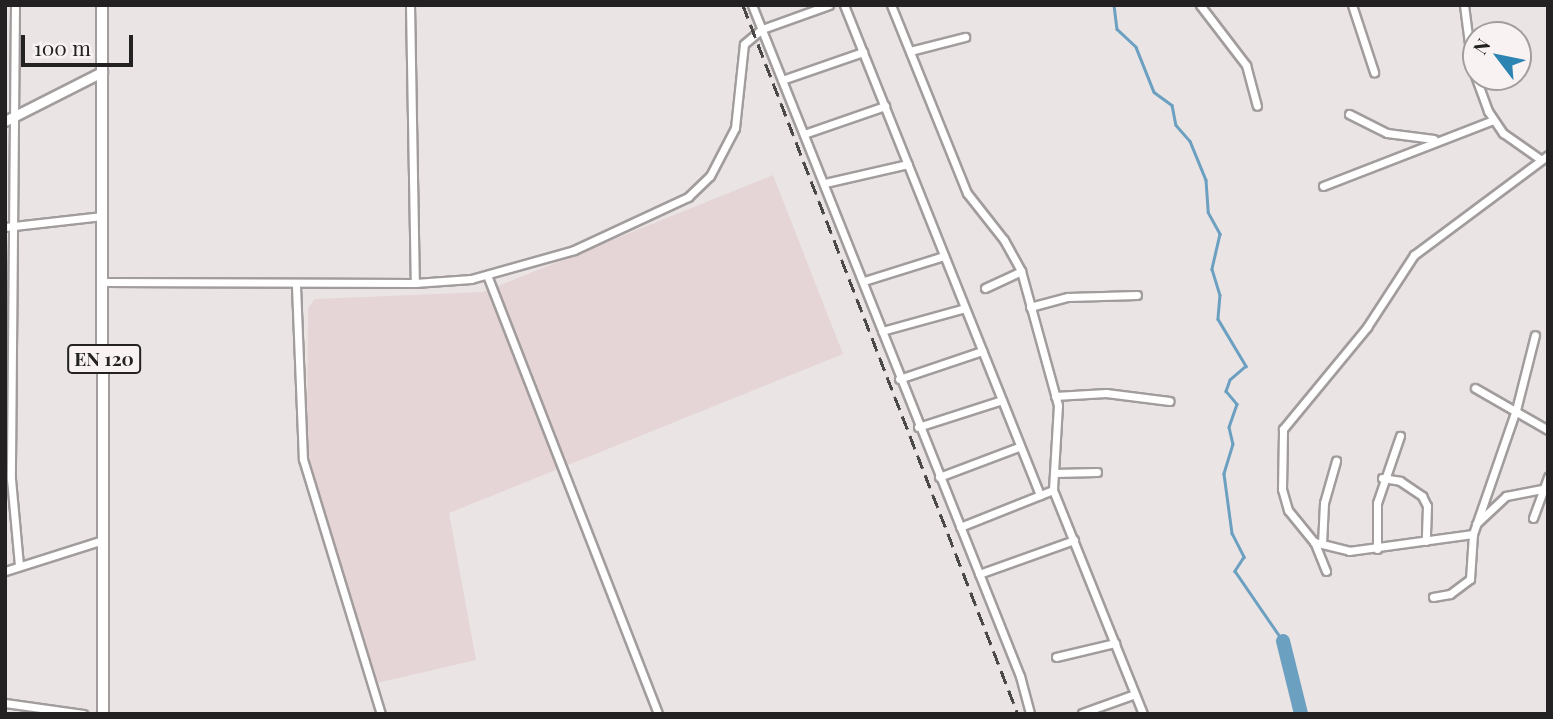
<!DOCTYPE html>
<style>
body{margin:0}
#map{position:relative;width:1553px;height:719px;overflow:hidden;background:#ebe4e5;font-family:"Playfair Display",serif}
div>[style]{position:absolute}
.built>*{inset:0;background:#e5d5d7}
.stream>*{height:2.5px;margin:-1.25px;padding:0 1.25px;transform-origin:1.25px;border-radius:1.25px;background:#6ca0c1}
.river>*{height:14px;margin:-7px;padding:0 7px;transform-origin:7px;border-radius:7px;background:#6ca0c1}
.roads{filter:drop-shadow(2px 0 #a29c9c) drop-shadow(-2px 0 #a29c9c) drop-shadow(0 2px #a29c9c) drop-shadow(0 -2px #a29c9c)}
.minor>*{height:7px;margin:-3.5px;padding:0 3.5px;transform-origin:3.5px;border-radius:3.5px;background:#fff}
.tertiary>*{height:9px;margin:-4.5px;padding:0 4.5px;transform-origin:4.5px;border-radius:4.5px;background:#fff}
.primary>*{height:10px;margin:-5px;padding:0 5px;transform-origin:5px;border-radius:5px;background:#fff}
.rail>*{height:2.5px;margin-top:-1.25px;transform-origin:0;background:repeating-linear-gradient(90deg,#4b4848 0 14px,transparent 0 21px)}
span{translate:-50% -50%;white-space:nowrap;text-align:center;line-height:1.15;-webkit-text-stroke:6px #f8f2f2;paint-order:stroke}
.shield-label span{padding:2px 5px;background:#f8f2f2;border:2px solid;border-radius:5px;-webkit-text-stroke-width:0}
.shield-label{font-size:19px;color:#232121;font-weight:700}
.frame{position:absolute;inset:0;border:7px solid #232121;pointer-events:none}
.north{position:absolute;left:1462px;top:21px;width:70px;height:70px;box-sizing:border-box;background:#f8f2f2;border:2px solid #a39e9e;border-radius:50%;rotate:302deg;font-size:19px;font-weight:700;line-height:28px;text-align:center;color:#232121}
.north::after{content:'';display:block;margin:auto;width:24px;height:32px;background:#2c84b3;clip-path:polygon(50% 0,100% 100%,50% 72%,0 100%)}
.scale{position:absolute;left:21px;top:35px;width:112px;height:32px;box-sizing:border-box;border:4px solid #232121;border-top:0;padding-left:9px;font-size:21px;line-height:24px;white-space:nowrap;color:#232121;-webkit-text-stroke:5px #f8f2f2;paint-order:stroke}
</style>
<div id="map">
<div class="built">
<i style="clip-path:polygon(773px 175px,843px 354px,449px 513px,476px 660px,377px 683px,324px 522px,307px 447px,308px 308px,315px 299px,483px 292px)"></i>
</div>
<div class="stream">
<i style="left:1114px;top:5px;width:24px;rotate:83deg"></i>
<i style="left:1117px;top:29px;width:26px;rotate:43deg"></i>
<i style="left:1136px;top:47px;width:48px;rotate:68.2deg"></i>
<i style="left:1154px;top:92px;width:22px;rotate:36deg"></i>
<i style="left:1172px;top:105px;width:20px;rotate:79deg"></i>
<i style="left:1176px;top:125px;width:21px;rotate:49deg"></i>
<i style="left:1190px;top:141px;width:42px;rotate:67.7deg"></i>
<i style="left:1206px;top:180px;width:32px;rotate:86deg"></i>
<i style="left:1208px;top:212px;width:25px;rotate:61deg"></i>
<i style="left:1220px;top:234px;width:36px;rotate:103deg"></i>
<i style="left:1212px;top:269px;width:27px;rotate:73deg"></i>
<i style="left:1220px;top:295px;width:24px;rotate:95deg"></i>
<i style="left:1218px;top:319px;width:55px;rotate:59.2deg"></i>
<i style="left:1246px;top:366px;width:21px;rotate:139deg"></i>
<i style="left:1230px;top:380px;width:12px;rotate:110deg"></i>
<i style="left:1226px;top:391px;width:17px;rotate:50deg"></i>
<i style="left:1237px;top:404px;width:24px;rotate:109deg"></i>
<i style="left:1229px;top:427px;width:17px;rotate:77deg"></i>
<i style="left:1233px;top:444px;width:31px;rotate:107deg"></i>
<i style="left:1224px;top:474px;width:60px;rotate:82.3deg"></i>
<i style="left:1232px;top:533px;width:27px;rotate:63deg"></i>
<i style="left:1244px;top:557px;width:17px;rotate:123deg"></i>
<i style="left:1235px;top:571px;width:85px;rotate:55.6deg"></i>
</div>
<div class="river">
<i style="left:1283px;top:641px;width:75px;rotate:76.1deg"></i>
</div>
<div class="roads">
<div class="minor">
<i style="left:15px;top:5px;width:474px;rotate:90.5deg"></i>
<i style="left:11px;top:479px;width:87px;rotate:84.7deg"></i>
<i style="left:410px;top:5px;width:278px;rotate:89deg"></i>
<i style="left:752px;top:5px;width:723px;rotate:68.23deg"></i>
<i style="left:1020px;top:676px;width:39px;rotate:75deg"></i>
<i style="left:844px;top:5px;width:528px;rotate:68.2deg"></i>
<i style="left:891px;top:5px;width:203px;rotate:68deg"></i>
<i style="left:967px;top:193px;width:60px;rotate:51.8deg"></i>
<i style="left:1004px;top:240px;width:35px;rotate:61deg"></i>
<i style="left:1021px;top:271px;width:139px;rotate:74.6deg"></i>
<i style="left:1058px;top:405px;width:85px;rotate:93.4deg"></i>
<i style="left:1053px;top:490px;width:241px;rotate:68.1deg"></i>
<i style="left:1200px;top:5px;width:76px;rotate:52.5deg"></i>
<i style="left:1246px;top:65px;width:42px;rotate:75deg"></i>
<i style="left:1352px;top:5px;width:71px;rotate:71.8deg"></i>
<i style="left:1464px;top:5px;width:63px;rotate:82.6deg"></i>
<i style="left:1472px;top:67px;width:47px;rotate:70deg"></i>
<i style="left:1488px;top:111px;width:27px;rotate:56deg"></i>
<i style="left:1503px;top:133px;width:45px;rotate:35.1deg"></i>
<i style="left:910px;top:51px;width:57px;rotate:-14.3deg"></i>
<i style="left:782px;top:80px;width:86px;rotate:-19.1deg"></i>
<i style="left:1349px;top:114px;width:42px;rotate:26.6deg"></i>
<i style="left:1387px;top:133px;width:47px;rotate:7.3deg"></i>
<i style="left:804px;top:134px;width:86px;rotate:-19.1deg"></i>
<i style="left:825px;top:183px;width:85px;rotate:-12.9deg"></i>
<i style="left:1323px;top:186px;width:182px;rotate:-21.2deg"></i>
<i style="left:5px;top:227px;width:98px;rotate:-6.5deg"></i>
<i style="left:487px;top:275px;width:471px;rotate:68.7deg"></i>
<i style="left:864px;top:281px;width:84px;rotate:-17.4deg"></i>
<i style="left:104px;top:282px;width:311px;rotate:0.2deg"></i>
<i style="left:415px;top:283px;width:56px;rotate:-4.1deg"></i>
<i style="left:471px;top:279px;width:107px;rotate:-15.7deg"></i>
<i style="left:574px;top:250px;width:126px;rotate:-24.9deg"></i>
<i style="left:688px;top:197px;width:30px;rotate:-44deg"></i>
<i style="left:710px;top:176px;width:54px;rotate:-62.5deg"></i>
<i style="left:735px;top:128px;width:84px;rotate:-83.9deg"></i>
<i style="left:744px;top:44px;width:23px;rotate:-40deg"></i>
<i style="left:762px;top:29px;width:71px;rotate:-19.7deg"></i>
<i style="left:296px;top:286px;width:173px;rotate:87.7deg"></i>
<i style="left:303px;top:459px;width:267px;rotate:73deg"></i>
<i style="left:985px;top:288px;width:40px;rotate:-25deg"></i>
<i style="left:1030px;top:307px;width:39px;rotate:-15deg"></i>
<i style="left:1068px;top:297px;width:69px;rotate:-1.7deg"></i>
<i style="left:882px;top:331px;width:86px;rotate:-15.5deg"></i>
<i style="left:899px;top:379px;width:88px;rotate:-18.6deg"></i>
<i style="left:1475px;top:388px;width:84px;rotate:29.9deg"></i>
<i style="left:1055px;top:396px;width:51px;rotate:-3.4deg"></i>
<i style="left:1106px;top:393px;width:64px;rotate:7.2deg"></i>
<i style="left:918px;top:427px;width:88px;rotate:-17.8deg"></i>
<i style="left:1054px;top:473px;width:43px;rotate:-1.3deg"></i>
<i style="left:939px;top:477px;width:85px;rotate:-20.6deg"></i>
<i style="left:1382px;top:478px;width:18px;rotate:9deg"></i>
<i style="left:1400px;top:481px;width:27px;rotate:34deg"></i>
<i style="left:1422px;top:496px;width:11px;rotate:63deg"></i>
<i style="left:1427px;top:506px;width:35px;rotate:92deg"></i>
<i style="left:1533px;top:518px;width:44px;rotate:-69.9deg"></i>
<i style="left:1476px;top:524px;width:41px;rotate:-43deg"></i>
<i style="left:1506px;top:496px;width:38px;rotate:-11deg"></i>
<i style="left:960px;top:527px;width:100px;rotate:-21.7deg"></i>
<i style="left:1314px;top:542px;width:36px;rotate:14deg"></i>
<i style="left:1349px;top:551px;width:125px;rotate:-7.8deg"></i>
<i style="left:1322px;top:544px;width:41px;rotate:-87.2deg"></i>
<i style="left:1324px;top:503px;width:44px;rotate:-74.1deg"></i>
<i style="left:1377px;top:549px;width:46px;rotate:-90deg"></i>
<i style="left:1377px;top:503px;width:71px;rotate:-71.1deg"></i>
<i style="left:5px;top:571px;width:103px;rotate:-17.6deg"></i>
<i style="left:1326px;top:571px;width:31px;rotate:-112deg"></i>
<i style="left:1314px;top:542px;width:41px;rotate:-129.1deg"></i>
<i style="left:1288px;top:510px;width:22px;rotate:-106deg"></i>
<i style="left:1282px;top:489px;width:60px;rotate:-89deg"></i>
<i style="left:1283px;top:429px;width:132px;rotate:-50.5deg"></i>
<i style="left:1367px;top:327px;width:86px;rotate:-56.9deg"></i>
<i style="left:1414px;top:255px;width:167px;rotate:-36.7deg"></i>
<i style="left:979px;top:574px;width:101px;rotate:-19.7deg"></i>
<i style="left:1433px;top:597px;width:17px;rotate:-10deg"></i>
<i style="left:1450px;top:594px;width:25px;rotate:-37deg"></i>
<i style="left:1470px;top:579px;width:45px;rotate:-86.2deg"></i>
<i style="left:1473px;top:534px;width:131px;rotate:-70.9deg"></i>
<i style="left:1516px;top:410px;width:77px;rotate:-75.8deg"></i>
<i style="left:1056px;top:657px;width:61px;rotate:-13.3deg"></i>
<i style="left:5px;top:703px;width:79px;rotate:8deg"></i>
<i style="left:1082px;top:713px;width:56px;rotate:-19.7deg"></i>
</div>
<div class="tertiary">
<i style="left:5px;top:121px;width:109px;rotate:-26.8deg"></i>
</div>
<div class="primary">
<i style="left:102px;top:5px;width:709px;rotate:89.92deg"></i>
</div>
</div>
<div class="rail">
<i style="left:743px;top:5px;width:760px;rotate:68.8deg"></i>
</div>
<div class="shield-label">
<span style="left:104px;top:359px">EN 120</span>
</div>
<div class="frame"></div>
<div class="north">N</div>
<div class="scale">100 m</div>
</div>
